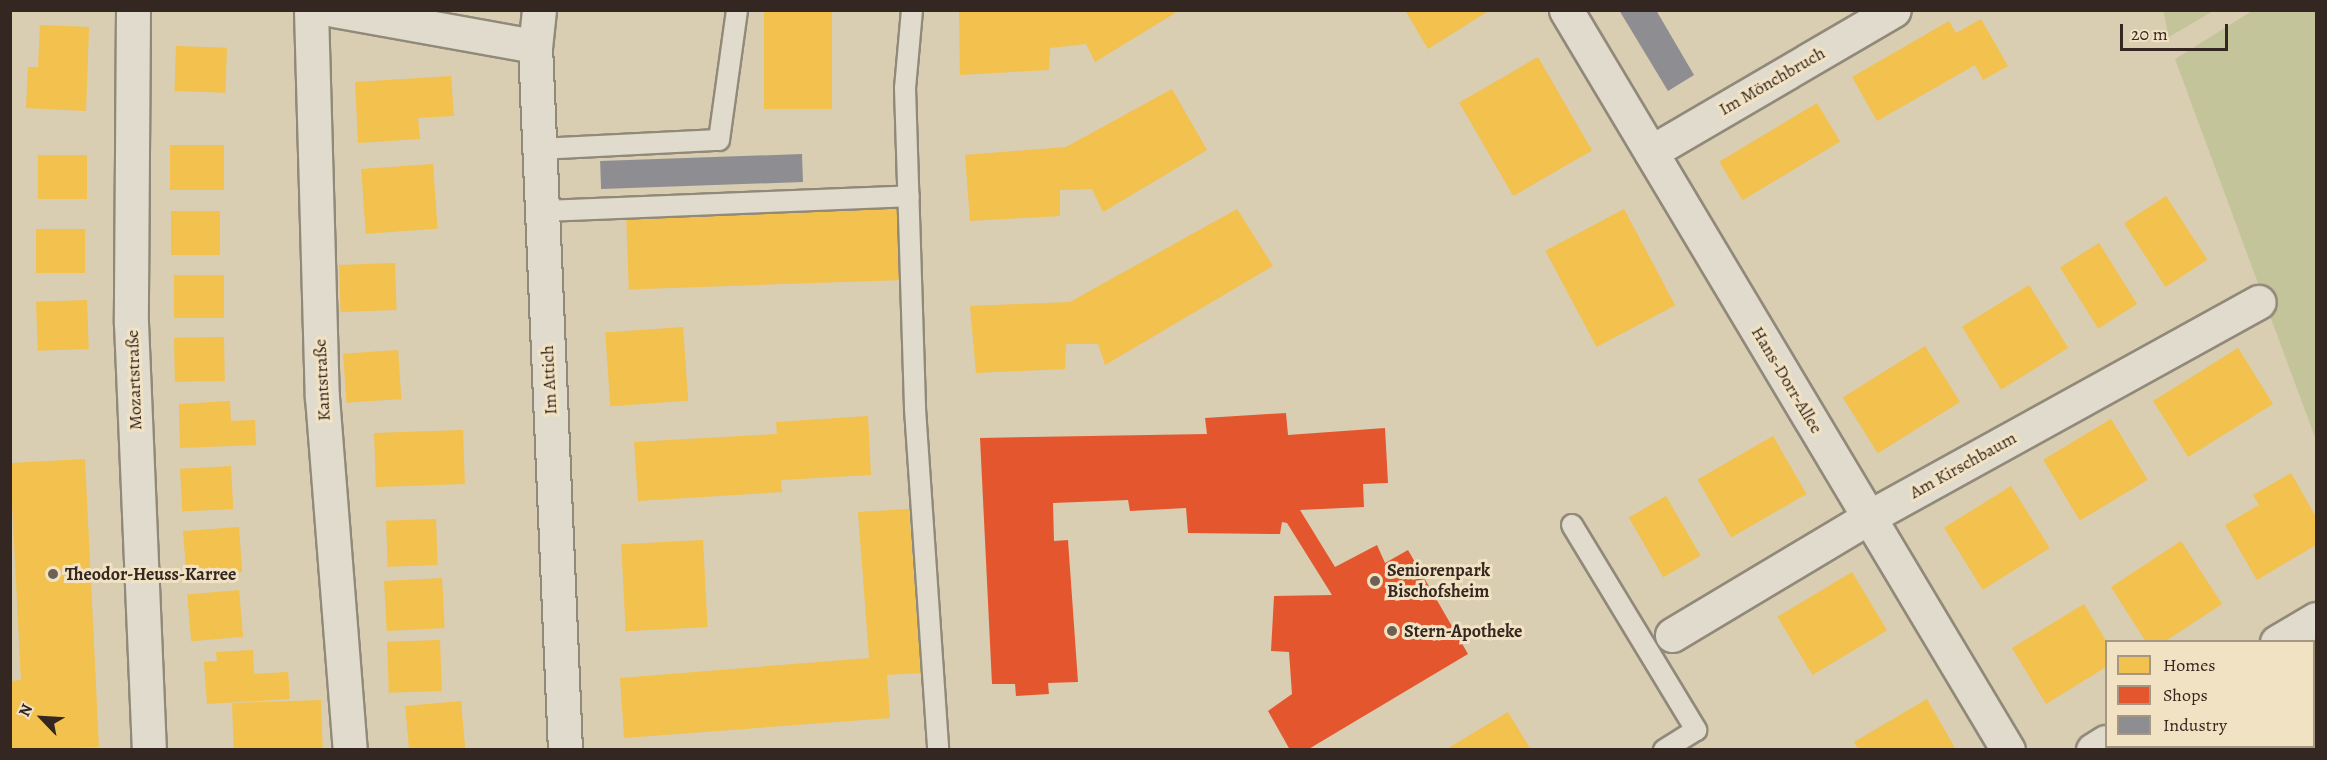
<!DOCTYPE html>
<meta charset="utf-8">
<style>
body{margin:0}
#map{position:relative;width:2327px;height:760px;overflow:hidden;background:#d9cdb2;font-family:Alegreya,serif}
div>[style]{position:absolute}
.green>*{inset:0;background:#c4c49b}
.homes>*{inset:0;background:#f2c14e;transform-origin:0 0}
.shops>*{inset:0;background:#e4572e}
.industry>*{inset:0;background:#8d8d92;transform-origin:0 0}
.roads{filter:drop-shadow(2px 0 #918979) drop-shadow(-2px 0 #918979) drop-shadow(0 2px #918979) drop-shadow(0 -2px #918979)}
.service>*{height:20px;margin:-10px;padding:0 10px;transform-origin:10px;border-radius:10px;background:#e1dbcd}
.minor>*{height:33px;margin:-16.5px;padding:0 16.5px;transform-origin:16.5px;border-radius:16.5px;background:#e1dbcd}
.dots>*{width:16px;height:16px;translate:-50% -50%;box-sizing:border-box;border:3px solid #f1e2c3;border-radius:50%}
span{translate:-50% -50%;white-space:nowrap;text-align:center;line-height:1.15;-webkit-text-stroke:6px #f1e2c3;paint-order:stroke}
.street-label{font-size:18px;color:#342620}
.poi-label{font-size:18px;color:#342620;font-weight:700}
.left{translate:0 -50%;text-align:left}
.frame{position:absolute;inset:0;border:12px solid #342620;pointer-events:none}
.legend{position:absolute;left:2105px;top:640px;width:210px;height:108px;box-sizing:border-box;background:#f1e2c3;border:2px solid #a59782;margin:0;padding:8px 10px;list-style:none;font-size:18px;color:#342620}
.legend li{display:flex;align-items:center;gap:12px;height:30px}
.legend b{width:30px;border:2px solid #a59782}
.north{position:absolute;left:12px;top:688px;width:60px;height:60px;-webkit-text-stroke:4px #f1e2c3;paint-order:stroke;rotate:295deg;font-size:16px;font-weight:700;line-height:24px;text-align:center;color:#342620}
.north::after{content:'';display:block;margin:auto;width:21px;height:27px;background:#342620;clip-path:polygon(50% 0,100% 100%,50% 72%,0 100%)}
.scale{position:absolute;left:2120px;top:24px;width:108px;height:27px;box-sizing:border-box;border:3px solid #342620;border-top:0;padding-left:8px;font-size:18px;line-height:21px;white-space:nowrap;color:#342620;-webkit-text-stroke:4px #f1e2c3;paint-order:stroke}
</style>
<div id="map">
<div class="green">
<i style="clip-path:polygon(2163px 10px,2213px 10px,2213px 11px,2169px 37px)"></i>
<i style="clip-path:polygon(2252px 11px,2316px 11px,2316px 440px,2175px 59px)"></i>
</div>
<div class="homes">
<i style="left:764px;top:10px;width:68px;height:99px"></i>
<i style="clip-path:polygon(959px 10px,1174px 10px,1175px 13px,1095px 62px,1086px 44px,1050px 48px,1049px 70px,960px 75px)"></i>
<i style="clip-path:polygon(1405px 10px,1490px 10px,1428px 49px)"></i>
<i style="clip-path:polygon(1981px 19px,2008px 66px,1983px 80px,1975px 65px,1877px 121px,1852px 77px,1949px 21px,1956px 33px)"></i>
<i style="clip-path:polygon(40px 25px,89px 27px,86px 111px,26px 108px,28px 67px,38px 67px)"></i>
<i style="left:176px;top:46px;width:51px;height:45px;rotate:2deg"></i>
<i style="left:1538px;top:57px;width:108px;height:91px;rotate:60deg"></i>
<i style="clip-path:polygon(451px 76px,454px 116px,418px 118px,420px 139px,358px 143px,355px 82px)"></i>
<i style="clip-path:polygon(1172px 89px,1207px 150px,1103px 212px,1092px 189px,1060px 190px,1060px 216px,970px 221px,965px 155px,1066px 147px)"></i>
<i style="left:1817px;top:103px;width:45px;height:114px;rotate:59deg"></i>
<i style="left:170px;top:145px;width:54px;height:45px"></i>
<i style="left:38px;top:155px;width:49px;height:44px"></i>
<i style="left:433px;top:164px;width:65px;height:72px;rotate:86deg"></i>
<i style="left:2166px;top:196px;width:76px;height:50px;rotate:57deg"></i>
<i style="left:900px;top:205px;width:75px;height:274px;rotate:88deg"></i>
<i style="clip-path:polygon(1237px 209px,1273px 266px,1105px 365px,1098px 344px,1066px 344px,1065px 369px,976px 373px,970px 306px,1070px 302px)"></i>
<i style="left:1624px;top:209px;width:109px;height:89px;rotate:62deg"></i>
<i style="left:171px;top:211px;width:49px;height:44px"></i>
<i style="left:85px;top:229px;width:44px;height:49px;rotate:90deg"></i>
<i style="left:2099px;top:243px;width:72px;height:46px;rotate:58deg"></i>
<i style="left:395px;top:263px;width:47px;height:56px;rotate:88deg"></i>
<i style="left:224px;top:275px;width:43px;height:50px;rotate:90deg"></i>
<i style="left:2029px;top:285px;width:74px;height:79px;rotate:58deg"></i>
<i style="left:87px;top:300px;width:49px;height:51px;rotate:88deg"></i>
<i style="left:683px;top:327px;width:74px;height:78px;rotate:86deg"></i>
<i style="left:224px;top:337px;width:44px;height:50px;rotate:89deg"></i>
<i style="left:1925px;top:346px;width:66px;height:97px;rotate:58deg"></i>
<i style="left:2238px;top:348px;width:66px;height:100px;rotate:58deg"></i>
<i style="left:398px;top:350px;width:49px;height:55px;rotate:86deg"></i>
<i style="clip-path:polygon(230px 401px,231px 421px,255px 420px,256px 445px,180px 448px,179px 404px)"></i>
<i style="clip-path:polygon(868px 416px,871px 475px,781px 480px,782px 492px,638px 501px,634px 442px,777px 434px,776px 422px)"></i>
<i style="left:2111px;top:419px;width:71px;height:79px;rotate:59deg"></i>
<i style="left:463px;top:430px;width:54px;height:89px;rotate:88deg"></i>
<i style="left:1773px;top:436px;width:67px;height:87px;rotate:60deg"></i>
<i style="clip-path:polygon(85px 459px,99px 747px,10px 750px,10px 681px,21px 680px,10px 463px)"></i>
<i style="left:231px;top:466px;width:43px;height:51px;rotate:87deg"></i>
<i style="clip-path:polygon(2291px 473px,2316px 517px,2316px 545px,2257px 580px,2225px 525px,2259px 505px,2253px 495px)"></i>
<i style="left:2011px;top:486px;width:73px;height:79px;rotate:58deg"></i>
<i style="left:1666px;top:496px;width:69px;height:43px;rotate:60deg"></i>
<i style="clip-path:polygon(909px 509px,921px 673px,887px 675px,890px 718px,624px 738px,620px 678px,869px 658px,858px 512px)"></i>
<i style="left:436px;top:519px;width:46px;height:50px;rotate:88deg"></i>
<i style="left:239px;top:527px;width:45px;height:56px;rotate:86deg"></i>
<i style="left:703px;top:540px;width:87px;height:82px;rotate:87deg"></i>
<i style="clip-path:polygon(2181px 541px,2222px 604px,2164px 642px,2146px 642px,2111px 587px)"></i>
<i style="left:1852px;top:572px;width:68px;height:87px;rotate:59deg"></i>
<i style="left:442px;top:578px;width:50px;height:58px;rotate:87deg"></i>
<i style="left:239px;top:590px;width:47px;height:52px;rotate:85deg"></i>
<i style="clip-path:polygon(2084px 604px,2106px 641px,2106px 667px,2046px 704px,2012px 648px)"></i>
<i style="left:440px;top:640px;width:51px;height:53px;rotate:88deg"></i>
<i style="clip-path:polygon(253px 650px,254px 674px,288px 672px,290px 699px,207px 704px,204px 662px,217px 661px,216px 652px)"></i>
<i style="clip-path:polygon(1927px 699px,1956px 750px,1859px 750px,1854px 742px)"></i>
<i style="left:321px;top:700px;width:50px;height:89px;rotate:88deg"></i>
<i style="left:461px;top:701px;width:49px;height:56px;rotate:85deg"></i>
<i style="clip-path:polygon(1508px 712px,1531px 750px,1445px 750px)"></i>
<i style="clip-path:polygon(2209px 746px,2275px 746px,2270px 750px)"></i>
</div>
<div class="shops">
<i style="clip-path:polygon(1286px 413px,1288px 435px,1385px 428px,1388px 483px,1363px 484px,1364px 507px,1300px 510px,1335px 567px,1377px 545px,1385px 563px,1408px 550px,1468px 654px,1307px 750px,1290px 750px,1268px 711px,1292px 694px,1289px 652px,1271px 651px,1274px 596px,1332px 595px,1287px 523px,1282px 522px,1280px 534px,1188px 533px,1186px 508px,1130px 511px,1128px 500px,1053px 503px,1054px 541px,1068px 540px,1078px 682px,1048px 683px,1049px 694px,1016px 696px,1015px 684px,992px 684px,980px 438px,1207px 434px,1205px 418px)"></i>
</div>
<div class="industry">
<i style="clip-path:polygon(1619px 10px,1656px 10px,1694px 75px,1668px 91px)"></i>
<i style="left:802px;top:154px;width:28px;height:202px;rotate:88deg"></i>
</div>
<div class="roads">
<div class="service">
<i style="left:912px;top:10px;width:78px;rotate:95.1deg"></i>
<i style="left:905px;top:88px;width:321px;rotate:88.2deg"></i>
<i style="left:915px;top:409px;width:342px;rotate:86.1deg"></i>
<i style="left:539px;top:149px;width:180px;rotate:-2.9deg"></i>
<i style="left:719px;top:140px;width:131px;rotate:-82.1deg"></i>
<i style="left:542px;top:211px;width:367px;rotate:-2.3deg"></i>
<i style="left:1572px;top:525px;width:240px;rotate:58.8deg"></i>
<i style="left:1696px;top:730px;width:38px;rotate:148deg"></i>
</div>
<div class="minor">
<i style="left:133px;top:10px;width:313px;rotate:90.4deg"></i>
<i style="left:131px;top:323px;width:427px;rotate:87.6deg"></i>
<i style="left:311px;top:10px;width:387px;rotate:88.4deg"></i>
<i style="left:322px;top:397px;width:354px;rotate:85.5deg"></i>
<i style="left:334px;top:10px;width:204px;rotate:10.2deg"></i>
<i style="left:539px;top:10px;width:36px;rotate:96deg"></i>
<i style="left:535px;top:46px;width:705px;rotate:87.56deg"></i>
<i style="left:1566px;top:10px;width:862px;rotate:59.15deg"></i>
<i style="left:1651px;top:152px;width:281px;rotate:-30.3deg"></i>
<i style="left:1672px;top:635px;width:230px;rotate:-30.9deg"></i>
<i style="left:1869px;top:517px;width:445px;rotate:-28.9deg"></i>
<i style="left:2277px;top:642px;width:45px;rotate:-30.5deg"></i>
<i style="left:2093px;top:750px;width:15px;rotate:-32deg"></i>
</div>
</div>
<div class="dots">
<i style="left:53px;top:574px;background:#6e6053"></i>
<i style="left:1375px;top:581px;background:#6e6053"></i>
<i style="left:1392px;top:631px;background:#6e6053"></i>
</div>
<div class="street-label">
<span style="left:1772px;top:81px;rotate:-30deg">Im Mönchbruch</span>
<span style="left:134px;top:380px;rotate:-92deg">Mozartstraße</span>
<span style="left:322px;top:380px;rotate:-93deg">Kantstraße</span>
<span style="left:549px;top:380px;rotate:-93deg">Im Attich</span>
<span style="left:1787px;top:380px;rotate:59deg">Hans-Dorr-Allee</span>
<span style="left:1963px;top:465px;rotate:-29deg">Am Kirschbaum</span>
</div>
<div class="poi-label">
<span class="left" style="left:1387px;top:581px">Seniorenpark<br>Bischofsheim</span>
<span class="left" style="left:65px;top:574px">Theodor-Heuss-Karree</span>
<span class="left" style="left:1404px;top:631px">Stern-Apotheke</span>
</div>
<div class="frame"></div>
<ul class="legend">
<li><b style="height:16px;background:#f2c14e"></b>Homes</li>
<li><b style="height:16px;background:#e4572e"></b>Shops</li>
<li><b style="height:16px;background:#8d8d92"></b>Industry</li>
</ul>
<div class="north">N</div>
<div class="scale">20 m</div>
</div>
